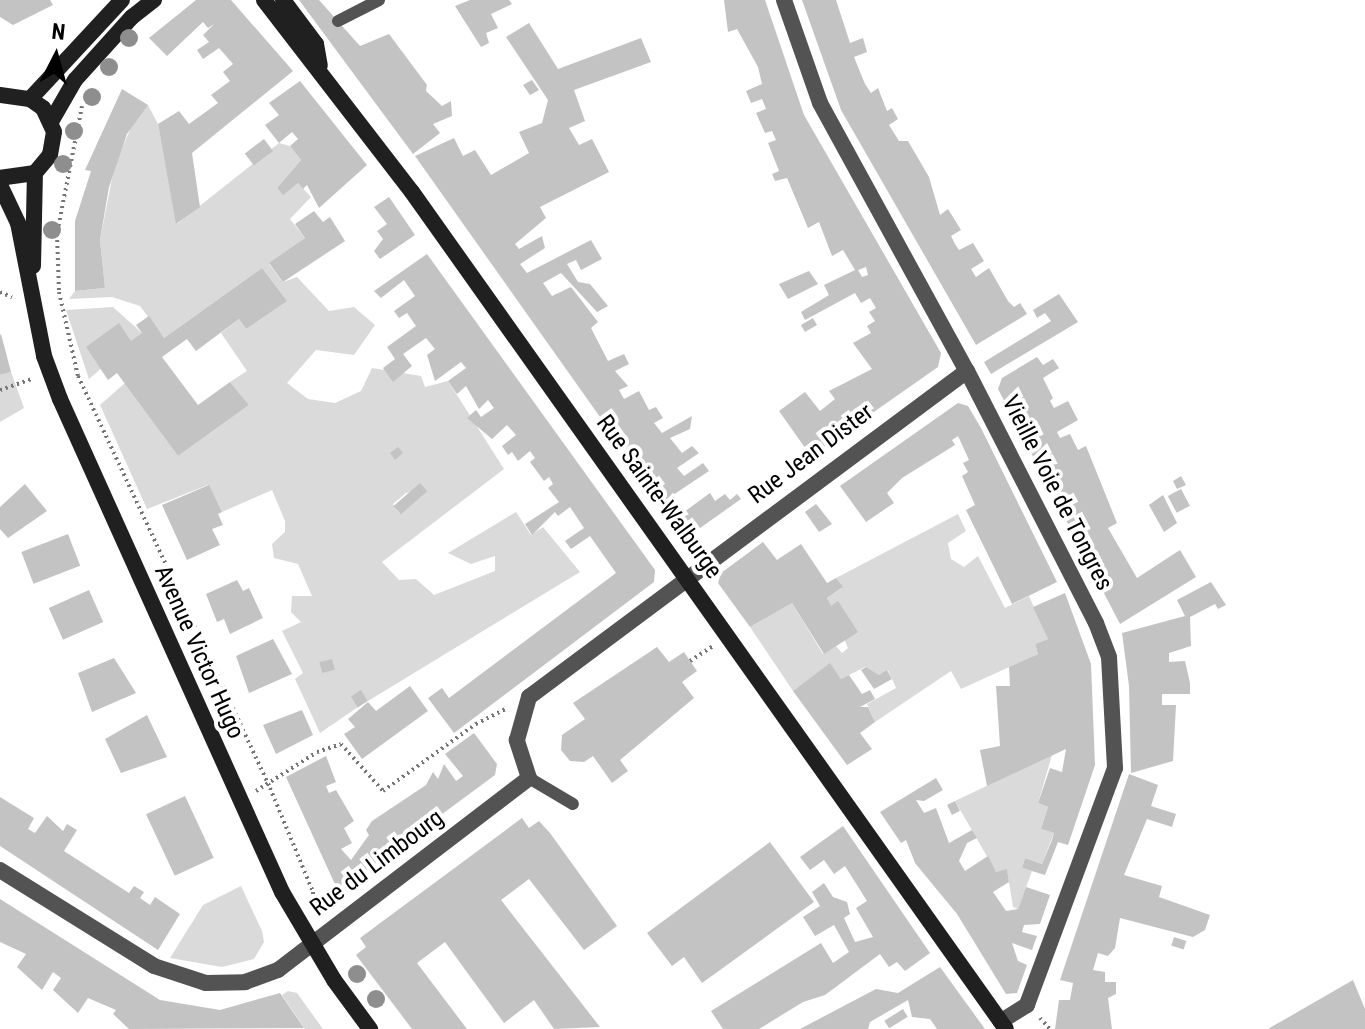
<!DOCTYPE html>
<style>
body{margin:0}
#map{position:relative;width:1365px;height:1029px;overflow:hidden;background:#fff;font-family:"Roboto Condensed",sans-serif}
div>[style]{position:absolute}
.green>*{inset:0;background:#dadada}
.building>*{inset:0;background:#c3c3c3;transform-origin:0 0}
.path>*{height:4px;margin-top:-2px;transform-origin:0;background:repeating-linear-gradient(90deg,#757575 0 2px,transparent 0 6px)}
.lane>*{height:12px;margin:-6px;padding:0 6px;transform-origin:6px;border-radius:6px;background:#535353}
.street>*{height:16px;margin:-8px;padding:0 8px;transform-origin:8px;border-radius:8px;background:#535353}
.secondary>*{height:16px;margin:-8px;padding:0 8px;transform-origin:8px;border-radius:8px;background:#202020}
.trees>*{width:18px;height:18px;margin:-9px;border-radius:50%;background:#8e8e8e}
span{translate:-50% -50%;white-space:nowrap;text-align:center;line-height:1.15;-webkit-text-stroke:8px #fff;paint-order:stroke}
.street-label{font-size:24px;color:#000}
.north{position:absolute;left:16px;top:16px;width:80px;height:80px;-webkit-text-stroke:6px #fff;paint-order:stroke;rotate:6deg;font-size:22px;font-weight:700;line-height:32px;text-align:center;color:#000}
.north::after{content:'';display:block;margin:auto;width:28px;height:36px;background:#000;clip-path:polygon(50% 0,100% 100%,50% 72%,0 100%)}
</style>
<div id="map">
<div class="green">
<i style="clip-path:polygon(evenodd,148px 105px,158px 124px,177px 224px,279px 143px,290px 146px,301px 160px,277px 188px,283px 194px,298px 183px,311px 197px,290px 219px,305px 238px,269px 264px,283px 282px,297px 277px,329px 311px,354px 307px,375px 325px,354px 355px,316px 350px,287px 383px,308px 399px,335px 403px,361px 391px,372px 368px,421px 376px,425px 387px,448px 381px,504px 469px,382px 562px,399px 580px,416px 579px,434px 595px,495px 571px,495px 556px,471px 564px,448px 553px,516px 512px,531px 535px,543px 527px,580px 572px,368px 701px,361px 691px,351px 696px,358px 707px,320px 733px,295px 679px,303px 673px,282px 631px,301px 622px,291px 612px,292px 596px,312px 596px,298px 564px,274px 558px,272px 544px,285px 532px,285px 521px,272px 490px,222px 512px,208px 485px,147px 509px,100px 405px,125px 383px,178px 456px,249px 405px,230px 382px,247px 371px,221px 333px,239px 319px,246px 329px,286px 300px,262px 268px,164px 338px,140px 306px,112px 297px,69px 299px,75px 291px,105px 288px,100px 240px,115px 163px,137px 115px,148px 105px,426px 491px,399px 513px,393px 504px,406px 493px,426px 491px)"></i>
<i style="clip-path:polygon(113px 307px,142px 333px,89px 379px,66px 310px)"></i>
<i style="clip-path:polygon(11px 372px,24px 408px,0 422px,0 375px)"></i>
<i style="clip-path:polygon(958px 514px,966px 531px,948px 543px,951px 559px,964px 567px,978px 556px,1005px 608px,1029px 596px,1048px 639px,1035px 644px,1038px 654px,961px 689px,951px 671px,875px 722px,867px 704px,896px 688px,888px 670px,879px 675px,865px 667px,841px 679px,830px 664px,793px 691px,750px 627px,792px 603px,823px 654px,836px 646px,842px 653px,848px 648px,827px 598px,842px 588px,836px 578px)"></i>
<i style="clip-path:polygon(1052px 755px,1038px 803px,1048px 807px,1041px 829px,1054px 833px,1042px 864px,1025px 858px,1022px 868px,1032px 871px,1018px 909px,1013px 907px,1007px 870px,996px 872px,955px 801px)"></i>
<i style="clip-path:polygon(241px 886px,262px 931px,264px 942px,254px 959px,222px 967px,170px 958px,203px 905px)"></i>
<i style="clip-path:polygon(288px 991px,297px 993px,323px 1029px,305px 1029px,282px 995px)"></i>
</div>
<div class="building">
<i style="clip-path:polygon(0 0,50px 0,53px 5px,13px 25px,0 17px)"></i>
<i style="clip-path:polygon(196px 0,231px 0,293px 71px,192px 153px,200px 207px,176px 224px,158px 124px,179px 111px,189px 124px,218px 103px,211px 95px,230px 81px,223px 72px,233px 64px,219px 48px,203px 59px,197px 50px,209px 42px,203px 35px,214px 24px,208px 28px,203px 22px,167px 56px,149px 38px)"></i>
<i style="clip-path:polygon(299px 0,319px 0,360px 46px,389px 34px,427px 85px,426px 91px,442px 106px,451px 101px,452px 116px,433px 124px,440px 133px,413px 154px)"></i>
<i style="clip-path:polygon(470px 0,509px 0,512px 4px,491px 14px,498px 28px,486px 33px,489px 43px,481px 47px,455px 6px)"></i>
<i style="clip-path:polygon(evenodd,724px 0,765px 0,804px 115px,941px 353px,938px 367px,818px 451px,808px 452px,779px 411px,805px 392px,820px 411px,835px 399px,829px 391px,872px 369px,853px 343px,871px 333px,867px 326px,875px 321px,869px 312px,876px 308px,870px 298px,861px 303px,855px 293px,805px 320px,801px 312px,829px 295px,824px 285px,855px 270px,843px 250px,832px 256px,819px 222px,808px 228px,787px 178px,775px 181px,772px 174px,779px 171px,768px 143px,776px 140px,772px 131px,765px 133px,756px 113px,766px 109px,762px 99px,751px 103px,746px 91px,762px 84px,758px 67px,737px 29px,728px 32px,724px 0,866px 267px,868px 275px,862px 277px,858px 270px,866px 267px)"></i>
<i style="clip-path:polygon(802px 0,836px 0,850px 43px,863px 38px,867px 52px,854px 57px,865px 84px,871px 93px,878px 88px,887px 111px,892px 108px,898px 119px,889px 125px,899px 141px,908px 141px,929px 177px,940px 215px,948px 209px,961px 230px,951px 236px,955px 244px,959px 250px,973px 243px,984px 261px,971px 269px,976px 277px,989px 268px,1008px 301px,1014px 307px,1020px 303px,1027px 314px,976px 345px,841px 110px)"></i>
<i style="clip-path:polygon(529px 23px,558px 69px,641px 38px,651px 62px,574px 90px,585px 121px,569px 128px,579px 145px,592px 139px,609px 172px,540px 207px,546px 218px,515px 244px,519px 249px,542px 236px,545px 248px,520px 264px,527px 273px,591px 240px,602px 259px,581px 270px,576px 260px,567px 264px,578px 282px,590px 284px,608px 306px,597px 312px,561px 273px,543px 283px,552px 296px,571px 287px,598px 322px,591px 328px,608px 361px,624px 354px,629px 364px,615px 371px,628px 386px,619px 390px,624px 399px,639px 391px,649px 410px,656px 407px,663px 418px,654px 423px,662px 433px,692px 416px,690px 429px,670px 438px,682px 453px,692px 446px,699px 453px,677px 468px,684px 476px,703px 463px,709px 471px,661px 503px,415px 156px,454px 138px,463px 156px,475px 150px,491px 175px,529px 153px,519px 132px,542px 123px,548px 100px,506px 37px)"></i>
<i style="clip-path:polygon(532px 80px,539px 90px,530px 95px,523px 85px)"></i>
<i style="clip-path:polygon(300px 81px,367px 165px,319px 208px,307px 185px,303px 189px,298px 183px,283px 195px,277px 188px,301px 160px,290px 146px,298px 139px,292px 132px,279px 143px,265px 125px,279px 115px,269px 103px)"></i>
<i style="clip-path:polygon(122px 89px,148px 105px,127px 134px,109px 187px,100px 240px,105px 288px,75px 291px,75px 221px,91px 171px,85px 170px)"></i>
<i style="left:264px;top:139px;width:15px;height:24px;rotate:53deg"></i>
<i style="clip-path:polygon(389px 197px,415px 235px,380px 259px,374px 251px,383px 239px,377px 231px,387px 224px,374px 207px)"></i>
<i style="clip-path:polygon(314px 211px,323px 222px,330px 217px,345px 241px,283px 282px,269px 263px,305px 238px,295px 224px)"></i>
<i style="clip-path:polygon(427px 254px,655px 570px,654px 582px,454px 733px,428px 698px,442px 688px,449px 698px,616px 573px,590px 536px,571px 549px,565px 541px,584px 528px,570px 507px,558px 516px,555px 512px,532px 535px,525px 524px,559px 502px,548px 488px,553px 484px,549px 477px,544px 481px,530px 462px,535px 458px,530px 451px,518px 461px,512px 452px,508px 455px,502px 446px,516px 435px,507px 425px,492px 439px,467px 418px,476px 410px,481px 417px,494px 408px,488px 400px,479px 409px,466px 386px,457px 394px,448px 381px,466px 368px,461px 362px,435px 381px,427px 355px,435px 349px,426px 338px,403px 354px,412px 366px,393px 382px,383px 368px,395px 359px,387px 347px,416px 326px,407px 313px,399px 318px,394px 311px,415px 296px,404px 280px,381px 298px,374px 291px)"></i>
<i style="clip-path:polygon(262px 268px,287px 301px,246px 329px,239px 319px,196px 351px,187px 339px,162px 357px,198px 405px,230px 382px,249px 405px,178px 456px,117px 373px,108px 380px,86px 347px,119px 323px,131px 341px,142px 333px,136px 325px,149px 316px,164px 338px)"></i>
<i style="clip-path:polygon(809px 271px,818px 284px,788px 299px,779px 284px)"></i>
<i style="clip-path:polygon(1059px 294px,1078px 322px,991px 374px,984px 362px,1051px 321px,1045px 313px,1037px 318px,1033px 310px)"></i>
<i style="left:813px;top:318px;width:8px;height:14px;rotate:60deg"></i>
<i style="clip-path:polygon(1px 334px,11px 372px,0 375px,0 335px)"></i>
<i style="clip-path:polygon(1037px 357px,1043px 365px,1053px 359px,1059px 368px,1043px 378px,1053px 398px,1050px 401px,1054px 408px,1068px 401px,1078px 420px,1057px 432px,1060px 438px,1070px 434px,1078px 450px,1086px 446px,1117px 523px,1108px 528px,1137px 578px,1180px 550px,1196px 577px,1120px 624px,998px 389px,1002px 378px)"></i>
<i style="clip-path:polygon(958px 403px,968px 406px,981px 428px,1057px 582px,1012px 604px,966px 510px,975px 505px,962px 476px,968px 472px,963px 463px,969px 460px,958px 436px,952px 440px,955px 445px,902px 478px,887px 493px,894px 503px,866px 522px,840px 486px)"></i>
<i style="clip-path:polygon(398px 447px,403px 453px,395px 460px,390px 453px)"></i>
<i style="clip-path:polygon(1181px 476px,1186px 485px,1177px 489px,1173px 481px)"></i>
<i style="left:420px;top:483px;width:11px;height:35px;rotate:49deg"></i>
<i style="clip-path:polygon(25px 484px,47px 511px,8px 538px,0 529px,0 507px)"></i>
<i style="clip-path:polygon(209px 485px,222px 512px,218px 514px,223px 525px,212px 529px,220px 545px,187px 560px,162px 505px)"></i>
<i style="left:1181px;top:489px;width:19px;height:15px;rotate:62deg"></i>
<i style="clip-path:polygon(710px 493px,715px 501px,725px 494px,730px 500px,737px 494px,741px 499px,686px 538px,673px 520px)"></i>
<i style="clip-path:polygon(1163px 495px,1177px 523px,1164px 532px,1149px 505px)"></i>
<i style="clip-path:polygon(816px 504px,832px 524px,819px 532px,805px 512px)"></i>
<i style="left:68px;top:534px;width:34px;height:50px;rotate:69deg"></i>
<i style="clip-path:polygon(763px 542px,777px 560px,801px 544px,827px 583px,836px 578px,843px 587px,827px 598px,831px 606px,838px 601px,858px 632px,824px 654px,792px 603px,750px 627px,718px 583px,721px 573px)"></i>
<i style="clip-path:polygon(237px 580px,243px 591px,249px 588px,263px 618px,230px 634px,224px 619px,217px 622px,206px 594px)"></i>
<i style="clip-path:polygon(1211px 582px,1226px 605px,1218px 609px,1215px 604px,1190px 617px,1191px 646px,1169px 653px,1169px 662px,1185px 661px,1190px 683px,1190px 694px,1162px 694px,1162px 705px,1176px 705px,1173px 761px,1131px 773px,1129px 686px,1122px 633px,1185px 616px,1177px 600px)"></i>
<i style="left:89px;top:590px;width:35px;height:44px;rotate:66deg"></i>
<i style="clip-path:polygon(1065px 593px,1091px 664px,1095px 765px,1068px 845px,1058px 842px,1045px 875px,1022px 868px,1025px 858px,1042px 864px,1052px 840px,1054px 833px,1041px 829px,1048px 807px,1038px 803px,1050px 768px,1062px 772px,1066px 749px,987px 786px,980px 750px,1000px 746px,996px 686px,1010px 686px,1009px 667px,1038px 654px,1035px 644px,1048px 639px,1033px 607px)"></i>
<i style="clip-path:polygon(273px 639px,292px 674px,249px 693px,236px 656px)"></i>
<i style="clip-path:polygon(657px 647px,669px 662px,684px 652px,690px 661px,697px 671px,682px 682px,694px 698px,620px 760px,628px 771px,612px 783px,593px 756px,584px 762px,570px 761px,561px 750px,562px 735px,585px 719px,573px 703px)"></i>
<i style="clip-path:polygon(114px 658px,136px 693px,92px 712px,78px 673px)"></i>
<i style="left:332px;top:659px;width:11px;height:13px;rotate:75deg"></i>
<i style="clip-path:polygon(830px 663px,841px 679px,849px 675px,862px 694px,870px 690px,875px 699px,860px 707px,868px 707px,875px 722px,860px 733px,872px 749px,847px 765px,793px 691px)"></i>
<i style="clip-path:polygon(866px 667px,879px 675px,887px 670px,892px 679px,874px 689px,861px 670px)"></i>
<i style="clip-path:polygon(410px 686px,428px 711px,362px 759px,344px 734px,355px 727px,348px 719px,368px 702px,376px 711px)"></i>
<i style="left:361px;top:690px;width:13px;height:12px;rotate:58deg"></i>
<i style="clip-path:polygon(302px 710px,313px 735px,276px 754px,263px 725px)"></i>
<i style="clip-path:polygon(147px 715px,167px 757px,121px 773px,105px 739px)"></i>
<i style="clip-path:polygon(474px 733px,497px 764px,495px 775px,338px 891px,286px 777px,326px 756px,336px 782px,326px 786px,329px 793px,336px 790px,354px 821px,344px 828px,352px 843px,341px 849px,351px 860px,369px 835px,366px 830px,372px 821px,426px 785px,433px 772px,438px 779px,444px 764px,456px 781px,463px 776px,445px 754px)"></i>
<i style="clip-path:polygon(1129px 774px,1158px 785px,1151px 806px,1176px 814px,1172px 827px,1147px 819px,1124px 875px,1162px 886px,1159px 897px,1210px 915px,1205px 930px,1193px 937px,1120px 918px,1115px 948px,1108px 956px,1098px 953px,1093px 970px,1105px 972px,1105px 982px,1116px 982px,1116px 994px,1108px 998px,1112px 1029px,1055px 1029px,1059px 1000px,1070px 1000px,1073px 983px,1060px 980px)"></i>
<i style="clip-path:polygon(936px 778px,943px 790px,924px 801px,916px 800px,924px 813px,936px 808px,949px 843px,972px 830px,977px 838px,967px 843px,959px 861px,965px 871px,988px 856px,996px 872px,1007px 869px,1009px 882px,993px 892px,1006px 911px,1018px 909px,1026px 887px,1050px 895px,1040px 924px,1024px 925px,1022px 932px,1037px 936px,1032px 950px,1012px 943px,1018px 961px,1027px 965px,1017px 993px,1006px 994px,957px 914px,915px 863px,906px 840px,901px 843px,880px 812px)"></i>
<i style="left:185px;top:796px;width:68px;height:43px;rotate:65deg"></i>
<i style="clip-path:polygon(0 797px,34px 818px,28px 829px,35px 833px,47px 816px,63px 831px,67px 824px,77px 830px,64px 851px,129px 893px,134px 886px,144px 892px,140px 898px,150px 905px,155px 897px,180px 914px,158px 950px,0 846px)"></i>
<i style="left:955px;top:801px;width:11px;height:9px;rotate:63deg"></i>
<i style="clip-path:polygon(522px 818px,529px 828px,539px 821px,550px 833px,617px 926px,584px 950px,529px 879px,501px 900px,600px 1027px,554px 1029px,534px 1000px,504px 1023px,445px 942px,417px 963px,467px 1029px,412px 1029px,356px 955px,366px 947px,360px 938px)"></i>
<i style="clip-path:polygon(843px 826px,930px 953px,905px 971px,897px 962px,889px 967px,880px 954px,825px 995px,803px 1002px,759px 1029px,723px 1029px,711px 1011px,821px 943px,833px 963px,849px 952px,834px 925px,815px 936px,803px 917px,820px 906px,812px 892px,824px 883px,833px 897px,847px 902px,850px 914px,844px 918px,855px 942px,873px 937px,856px 908px,867px 901px,845px 866px,834px 874px,824px 860px,810px 870px,800px 857px)"></i>
<i style="clip-path:polygon(770px 842px,814px 902px,702px 983px,684px 957px,672px 966px,647px 933px)"></i>
<i style="clip-path:polygon(0 899px,160px 1000px,220px 1010px,280px 993px,304px 1028px,129px 1029px,113px 1014px,116px 1010px,88px 998px,78px 1013px,53px 990px,61px 978px,53px 972px,42px 990px,17px 967px,26px 954px,0 942px)"></i>
<i style="left:1174px;top:937px;width:13px;height:9px;rotate:18deg"></i>
<i style="clip-path:polygon(940px 967px,985px 1029px,937px 1029px,930px 1019px,912px 1017px,908px 1000px,870px 1022px,868px 1029px,800px 1029px,876px 989px,898px 993px)"></i>
<i style="clip-path:polygon(1353px 980px,1365px 1009px,1365px 1029px,1268px 1029px)"></i>
<i style="left:903px;top:1009px;width:9px;height:22px;rotate:58deg"></i>
</div>
<div class="path">
<i style="left:82px;top:106px;width:130px;rotate:101.1deg"></i>
<i style="left:57px;top:234px;width:58px;rotate:88deg"></i>
<i style="left:59px;top:292px;width:86px;rotate:77.3deg"></i>
<i style="left:78px;top:376px;width:455px;rotate:65deg"></i>
<i style="left:270px;top:788px;width:113px;rotate:67.5deg"></i>
<i style="left:313px;top:892px;width:13px;rotate:90deg"></i>
<i style="left:0;top:292px;width:13px;rotate:23deg"></i>
<i style="left:0;top:390px;width:34px;rotate:-19deg"></i>
<i style="left:690px;top:661px;width:27px;rotate:-33deg"></i>
<i style="left:256px;top:791px;width:72px;rotate:-32.6deg"></i>
<i style="left:317px;top:752px;width:25px;rotate:-18deg"></i>
<i style="left:341px;top:744px;width:63px;rotate:48.2deg"></i>
<i style="left:383px;top:791px;width:115px;rotate:-35.8deg"></i>
<i style="left:476px;top:724px;width:35px;rotate:-27deg"></i>
<i style="left:1040px;top:1018px;width:15px;rotate:48deg"></i>
</div>
<div class="lane">
<i style="left:338px;top:21px;width:46px;rotate:-27.1deg"></i>
<i style="left:529px;top:778px;width:51px;rotate:30.6deg"></i>
</div>
<div class="street">
<i style="left:784px;top:0;width:109px;rotate:70.7deg"></i>
<i style="left:820px;top:103px;width:306px;rotate:61.3deg"></i>
<i style="left:967px;top:371px;width:283px;rotate:62.9deg"></i>
<i style="left:1096px;top:623px;width:36px;rotate:69deg"></i>
<i style="left:1109px;top:657px;width:111px;rotate:86.9deg"></i>
<i style="left:1115px;top:768px;width:253px;rotate:110.4deg"></i>
<i style="left:1027px;top:1005px;width:31px;rotate:148deg"></i>
<i style="left:0;top:870px;width:181px;rotate:31.9deg"></i>
<i style="left:154px;top:966px;width:55px;rotate:18.1deg"></i>
<i style="left:206px;top:983px;width:39px;rotate:-1deg"></i>
<i style="left:245px;top:982px;width:35px;rotate:-20deg"></i>
<i style="left:278px;top:970px;width:316px;rotate:-37.4deg"></i>
<i style="left:529px;top:778px;width:40px;rotate:-108deg"></i>
<i style="left:517px;top:740px;width:45px;rotate:-74.4deg"></i>
<i style="left:529px;top:697px;width:546px;rotate:-36.66deg"></i>
</div>
<div class="secondary">
<i style="left:264px;top:0;width:242px;rotate:52.4deg"></i>
<i style="left:412px;top:192px;width:1026px;rotate:54.64deg"></i>
<i style="left:283px;top:0;width:55px;rotate:53.1deg"></i>
<i style="left:316px;top:44px;width:22px;rotate:80deg"></i>
<i style="left:0;top:95px;width:30px;rotate:8deg"></i>
<i style="left:30px;top:99px;width:16px;rotate:35deg"></i>
<i style="left:43px;top:108px;width:26px;rotate:65deg"></i>
<i style="left:54px;top:132px;width:23px;rotate:100deg"></i>
<i style="left:50px;top:155px;width:23px;rotate:130deg"></i>
<i style="left:35px;top:173px;width:35px;rotate:172deg"></i>
<i style="left:30px;top:99px;width:135px;rotate:-47.1deg"></i>
<i style="left:52px;top:120px;width:46px;rotate:-60.1deg"></i>
<i style="left:75px;top:80px;width:85px;rotate:-47.9deg"></i>
<i style="left:132px;top:17px;width:28px;rotate:-38deg"></i>
<i style="left:0;top:185px;width:42px;rotate:64.7deg"></i>
<i style="left:18px;top:223px;width:136px;rotate:78.9deg"></i>
<i style="left:44px;top:356px;width:46px;rotate:69.6deg"></i>
<i style="left:60px;top:399px;width:541px;rotate:65.76deg"></i>
<i style="left:282px;top:892px;width:102px;rotate:59.4deg"></i>
<i style="left:334px;top:980px;width:61px;rotate:53.7deg"></i>
<i style="left:33px;top:266px;width:93px;rotate:-88.8deg"></i>
</div>
<div class="trees">
<i style="left:129px;top:38px"></i>
<i style="left:109px;top:67px"></i>
<i style="left:92px;top:97px"></i>
<i style="left:74px;top:131px"></i>
<i style="left:63px;top:164px"></i>
<i style="left:52px;top:230px"></i>
<i style="left:357px;top:974px"></i>
<i style="left:376px;top:999px"></i>
</div>
<div class="street-label">
<span style="left:811px;top:454px;rotate:-37deg">Rue Jean Dister</span>
<span style="left:1057px;top:493px;rotate:63deg">Vieille Voie de Tongres</span>
<span style="left:659px;top:497px;rotate:54deg">Rue Sainte-Walburge</span>
<span style="left:199px;top:652px;rotate:66deg">Avenue Victor Hugo</span>
<span style="left:377px;top:863px;rotate:-37deg">Rue du Limbourg</span>
</div>
<div class="north">N</div>
</div>
